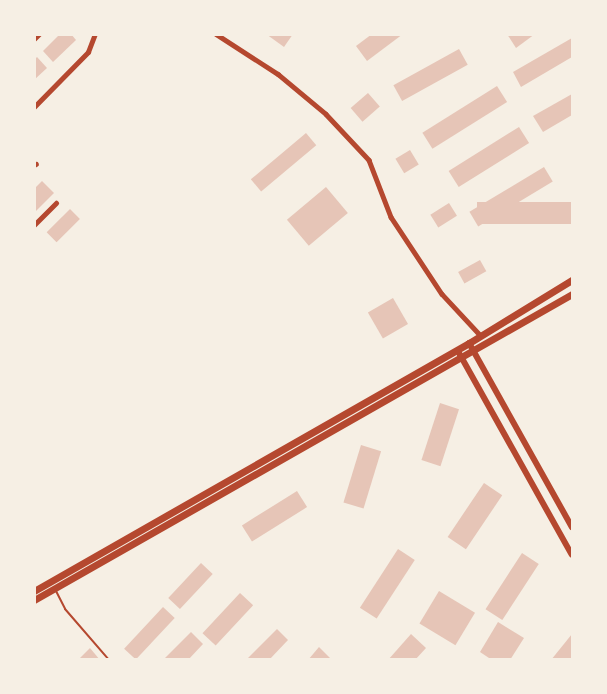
<!DOCTYPE html>
<style>
body{margin:0}
#map{position:relative;width:607px;height:694px;overflow:hidden;background:#f6efe4;font-family:"Nunito Sans",sans-serif}
div>[style]{position:absolute}
.building>*{inset:0;background:#e6c5b7;transform-origin:0 0}
.service>*{height:2px;margin:-1px;padding:0 1px;transform-origin:1px;border-radius:1px;background:#b5482f}
.minor>*{height:4.5px;margin:-2.25px;padding:0 2.25px;transform-origin:2.25px;border-radius:2.25px;background:#b5482f}
.secondary>*{height:6px;margin:-3px;padding:0 3px;transform-origin:3px;border-radius:3px;background:#b5482f}
.primary>*{height:7px;margin:-3.5px;padding:0 3.5px;transform-origin:3.5px;border-radius:3.5px;background:#b5482f}
span{translate:-50% -50%;white-space:nowrap;text-align:center;line-height:1.15;-webkit-text-stroke:5px #f6efe4;paint-order:stroke}
.frame{position:absolute;inset:0;border:36px solid #f6efe4;pointer-events:none}
</style>
<div id="map">
<div class="building">
<i style="clip-path:polygon(60px 34px,71px 34px,76px 40px,53px 62px,43px 51px)"></i>
<i style="clip-path:polygon(266px 34px,293px 34px,284px 47px)"></i>
<i style="clip-path:polygon(372px 34px,403px 34px,367px 61px,356px 46px)"></i>
<i style="clip-path:polygon(507px 34px,535px 34px,516px 48px)"></i>
<i style="clip-path:polygon(572px 38px,572px 57px,521px 87px,513px 72px)"></i>
<i style="left:459px;top:49px;width:18px;height:75px;rotate:61deg"></i>
<i style="clip-path:polygon(37px 57px,47px 68px,34px 80px,34px 60px)"></i>
<i style="left:497px;top:86px;width:19px;height:88px;rotate:58deg"></i>
<i style="left:368px;top:93px;width:18px;height:23px;rotate:49deg"></i>
<i style="clip-path:polygon(572px 94px,572px 115px,543px 132px,533px 116px)"></i>
<i style="left:519px;top:127px;width:19px;height:83px;rotate:58deg"></i>
<i style="left:306px;top:133px;width:16px;height:72px;rotate:50deg"></i>
<i style="left:410px;top:150px;width:17px;height:17px;rotate:59deg"></i>
<i style="left:544px;top:167px;width:17px;height:87px;rotate:59deg"></i>
<i style="clip-path:polygon(42px 181px,54px 193px,34px 213px,34px 189px)"></i>
<i style="left:326px;top:187px;width:34px;height:51px;rotate:50deg"></i>
<i style="left:572px;top:202px;width:22px;height:95px;rotate:90deg"></i>
<i style="left:449px;top:203px;width:15px;height:22px;rotate:58deg"></i>
<i style="left:70px;top:209px;width:14px;height:33px;rotate:45deg"></i>
<i style="left:480px;top:260px;width:13px;height:25px;rotate:61deg"></i>
<i style="left:393px;top:298px;width:30px;height:29px;rotate:60deg"></i>
<i style="left:440px;top:403px;width:20px;height:60px;rotate:18deg"></i>
<i style="left:361px;top:445px;width:21px;height:60px;rotate:17deg"></i>
<i style="left:484px;top:483px;width:22px;height:65px;rotate:34deg"></i>
<i style="left:297px;top:491px;width:19px;height:65px;rotate:58deg"></i>
<i style="left:398px;top:549px;width:20px;height:70px;rotate:33deg"></i>
<i style="left:522px;top:553px;width:20px;height:67px;rotate:33deg"></i>
<i style="left:201px;top:563px;width:16px;height:48px;rotate:43deg"></i>
<i style="left:439px;top:591px;width:42px;height:38px;rotate:31deg"></i>
<i style="left:240px;top:593px;width:18px;height:55px;rotate:43deg"></i>
<i style="left:163px;top:607px;width:16px;height:57px;rotate:43deg"></i>
<i style="clip-path:polygon(498px 622px,524px 638px,510px 660px,492px 660px,480px 652px)"></i>
<i style="clip-path:polygon(277px 629px,288px 640px,269px 660px,246px 660px)"></i>
<i style="clip-path:polygon(191px 632px,203px 644px,188px 660px,163px 660px)"></i>
<i style="clip-path:polygon(411px 634px,426px 648px,415px 660px,388px 660px)"></i>
<i style="clip-path:polygon(572px 634px,572px 660px,551px 660px)"></i>
<i style="clip-path:polygon(319px 647px,332px 660px,308px 660px)"></i>
<i style="clip-path:polygon(90px 648px,100px 660px,78px 660px)"></i>
</div>
<div class="service">
<i style="left:56px;top:591px;width:20px;rotate:63deg"></i>
<i style="left:65px;top:609px;width:67px;rotate:49.2deg"></i>
</div>
<div class="minor">
<i style="left:216px;top:34px;width:74px;rotate:32.8deg"></i>
<i style="left:278px;top:74px;width:62px;rotate:39.8deg"></i>
<i style="left:326px;top:114px;width:63px;rotate:46.9deg"></i>
<i style="left:369px;top:160px;width:61px;rotate:68.9deg"></i>
<i style="left:391px;top:217px;width:92px;rotate:56.5deg"></i>
<i style="left:442px;top:294px;width:57px;rotate:47.1deg"></i>
<i style="left:34px;top:39px;width:7px;rotate:-45deg"></i>
<i style="left:34px;top:107px;width:77px;rotate:-45.5deg"></i>
<i style="left:88px;top:52px;width:19px;rotate:-69deg"></i>
<i style="left:34px;top:165px;width:2px;rotate:-27deg"></i>
<i style="left:34px;top:225px;width:31px;rotate:-45deg"></i>
</div>
<div class="secondary">
<i style="left:469px;top:343px;width:211px;rotate:60.8deg"></i>
<i style="left:459px;top:353px;width:231px;rotate:60.8deg"></i>
</div>
<div class="primary">
<i style="left:34px;top:591px;width:501px;rotate:-29.69deg"></i>
<i style="left:469px;top:343px;width:121px;rotate:-31.5deg"></i>
<i style="left:34px;top:600px;width:619px;rotate:-29.63deg"></i>
</div>
<div class="frame"></div>
</div>
